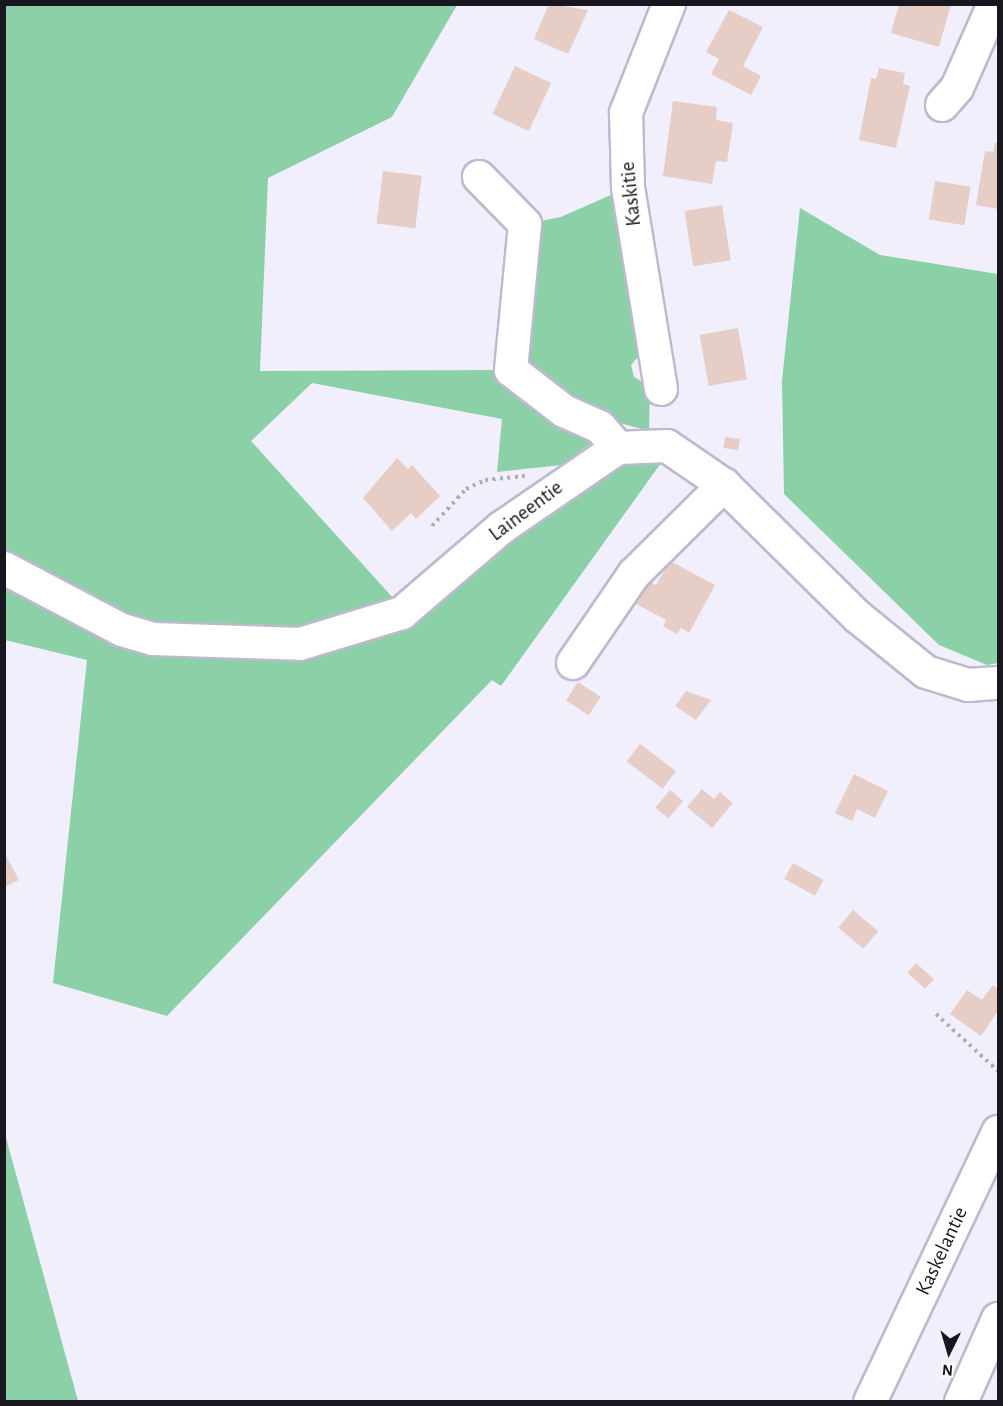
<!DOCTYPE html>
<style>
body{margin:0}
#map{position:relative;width:1003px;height:1406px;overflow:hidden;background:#f1effc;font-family:"Alegreya Sans",sans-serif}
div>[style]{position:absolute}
.green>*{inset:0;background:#8bd0a6}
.building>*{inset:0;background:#e6cdc6;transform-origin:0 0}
.path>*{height:4px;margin-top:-2px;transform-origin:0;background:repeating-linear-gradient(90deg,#adacb7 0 3px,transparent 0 7.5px)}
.roads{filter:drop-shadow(2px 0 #bdbacf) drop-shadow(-2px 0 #bdbacf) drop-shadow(0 2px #bdbacf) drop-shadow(0 -2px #bdbacf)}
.minor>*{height:32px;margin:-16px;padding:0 16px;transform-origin:16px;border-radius:16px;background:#fff}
span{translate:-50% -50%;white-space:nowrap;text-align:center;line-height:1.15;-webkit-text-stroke:6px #fff;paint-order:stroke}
.street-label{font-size:21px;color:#18171f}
.frame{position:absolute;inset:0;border:6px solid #18171f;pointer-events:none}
.north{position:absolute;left:919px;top:1322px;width:60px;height:60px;-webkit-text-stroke:4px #fff;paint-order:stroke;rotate:185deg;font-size:16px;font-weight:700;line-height:24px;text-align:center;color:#18171f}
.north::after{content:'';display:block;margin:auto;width:21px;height:27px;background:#18171f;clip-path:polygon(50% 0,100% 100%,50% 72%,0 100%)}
</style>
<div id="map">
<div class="green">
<i style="clip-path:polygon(5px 5px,457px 5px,392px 117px,268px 178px,260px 371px,511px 370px,595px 440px,562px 465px,497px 472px,502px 419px,312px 383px,251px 441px,413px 620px,432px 611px,560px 493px,612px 465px,661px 463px,501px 686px,492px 680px,167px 1016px,53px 983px,87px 660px,5px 640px)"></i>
<i style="clip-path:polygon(613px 194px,644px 350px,631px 365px,634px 377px,650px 386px,649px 431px,594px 416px,513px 359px,525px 224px,561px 217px)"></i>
<i style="clip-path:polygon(800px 208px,880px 255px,998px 274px,998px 663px,987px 665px,939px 645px,784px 494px,782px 381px)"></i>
<i style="clip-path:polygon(4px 1134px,5px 1134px,78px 1401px,5px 1401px)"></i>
</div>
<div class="building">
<i style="clip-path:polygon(549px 4px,588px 10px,568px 54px,534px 39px)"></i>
<i style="clip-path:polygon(899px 4px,951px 4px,939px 47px,891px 33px)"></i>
<i style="clip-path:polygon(729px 10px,763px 27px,743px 66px,761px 76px,751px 95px,711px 74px,719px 59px,706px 52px)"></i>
<i style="left:515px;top:66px;width:40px;height:53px;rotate:25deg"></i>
<i style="clip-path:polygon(879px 68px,905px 73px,903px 84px,910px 86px,896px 148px,859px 140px,871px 78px,876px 79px)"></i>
<i style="clip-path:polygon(673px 101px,717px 107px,716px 120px,733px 123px,727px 162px,716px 161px,712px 184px,663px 176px)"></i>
<i style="clip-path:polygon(995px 143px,998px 143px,998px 209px,976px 205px,985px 151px,993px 152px)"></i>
<i style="left:383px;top:171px;width:39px;height:53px;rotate:7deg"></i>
<i style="left:935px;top:181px;width:36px;height:39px;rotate:9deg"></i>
<i style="left:722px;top:205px;width:56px;height:38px;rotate:81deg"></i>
<i style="left:738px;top:328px;width:52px;height:39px;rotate:80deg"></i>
<i style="left:725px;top:437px;width:15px;height:11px;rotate:8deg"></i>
<i style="clip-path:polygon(397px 458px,408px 469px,412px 465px,440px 496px,416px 519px,411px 513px,392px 531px,363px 498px)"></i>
<i style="clip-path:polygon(670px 561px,715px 585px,689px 633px,681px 628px,677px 634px,663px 626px,666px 620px,627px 599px,640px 576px,656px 585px)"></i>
<i style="left:578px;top:682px;width:27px;height:22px;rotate:33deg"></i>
<i style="clip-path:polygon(686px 691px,711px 700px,696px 720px,675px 706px)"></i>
<i style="left:640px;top:744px;width:45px;height:22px;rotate:37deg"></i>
<i style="clip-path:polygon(854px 774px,888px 791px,875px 818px,857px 809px,852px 821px,835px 813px)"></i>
<i style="clip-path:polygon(702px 789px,714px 799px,720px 792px,733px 803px,712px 828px,687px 807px)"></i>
<i style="left:670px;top:790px;width:17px;height:23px;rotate:40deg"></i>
<i style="clip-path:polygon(4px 852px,19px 880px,4px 887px)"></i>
<i style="left:793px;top:863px;width:35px;height:18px;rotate:29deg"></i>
<i style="left:853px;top:910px;width:33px;height:23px;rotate:40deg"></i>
<i style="left:916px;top:963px;width:24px;height:13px;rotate:42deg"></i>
<i style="clip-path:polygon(993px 985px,998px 989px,998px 1011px,981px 1036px,950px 1014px,967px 990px,982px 1000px)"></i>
</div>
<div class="path">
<i style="left:432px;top:526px;width:50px;rotate:-47.4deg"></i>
<i style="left:466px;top:489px;width:21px;rotate:-25deg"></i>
<i style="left:485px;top:480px;width:40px;rotate:-5.7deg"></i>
<i style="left:936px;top:1014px;width:84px;rotate:42.6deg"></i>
</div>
<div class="roads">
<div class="minor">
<i style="left:942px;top:105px;width:23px;rotate:-49deg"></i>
<i style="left:957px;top:88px;width:92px;rotate:-66.2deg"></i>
<i style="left:479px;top:177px;width:66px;rotate:45.6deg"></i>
<i style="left:525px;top:224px;width:147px;rotate:95.5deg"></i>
<i style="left:511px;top:370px;width:67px;rotate:37.7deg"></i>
<i style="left:564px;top:411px;width:39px;rotate:24deg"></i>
<i style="left:600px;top:427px;width:28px;rotate:49deg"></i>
<i style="left:661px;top:389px;width:205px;rotate:-99.3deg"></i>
<i style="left:628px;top:187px;width:74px;rotate:-91.5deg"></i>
<i style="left:626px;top:113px;width:117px;rotate:-68.5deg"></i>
<i style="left:4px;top:568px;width:133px;rotate:27.7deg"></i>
<i style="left:122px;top:630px;width:32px;rotate:16deg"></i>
<i style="left:153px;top:639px;width:147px;rotate:1.9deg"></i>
<i style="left:300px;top:644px;width:107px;rotate:-16.9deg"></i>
<i style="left:402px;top:613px;width:130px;rotate:-40.6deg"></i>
<i style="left:501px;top:528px;width:142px;rotate:-34.4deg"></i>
<i style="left:618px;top:448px;width:49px;rotate:-2.3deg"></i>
<i style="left:667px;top:446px;width:69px;rotate:34.4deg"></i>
<i style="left:724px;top:485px;width:188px;rotate:44.6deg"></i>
<i style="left:858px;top:617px;width:87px;rotate:39deg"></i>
<i style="left:926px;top:672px;width:44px;rotate:17.2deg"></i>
<i style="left:968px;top:685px;width:30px;rotate:-4deg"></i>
<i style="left:573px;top:663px;width:108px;rotate:-55.6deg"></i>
<i style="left:634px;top:574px;width:127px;rotate:-44.7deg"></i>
<i style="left:870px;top:1402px;width:299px;rotate:-64.6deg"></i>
<i style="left:961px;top:1402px;width:91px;rotate:-66deg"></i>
</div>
</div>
<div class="street-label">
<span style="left:631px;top:194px;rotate:-96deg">Kaskitie</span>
<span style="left:526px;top:511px;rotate:-37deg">Laineentie</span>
<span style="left:942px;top:1251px;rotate:-65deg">Kaskelantie</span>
</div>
<div class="frame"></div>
<div class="north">N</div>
</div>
